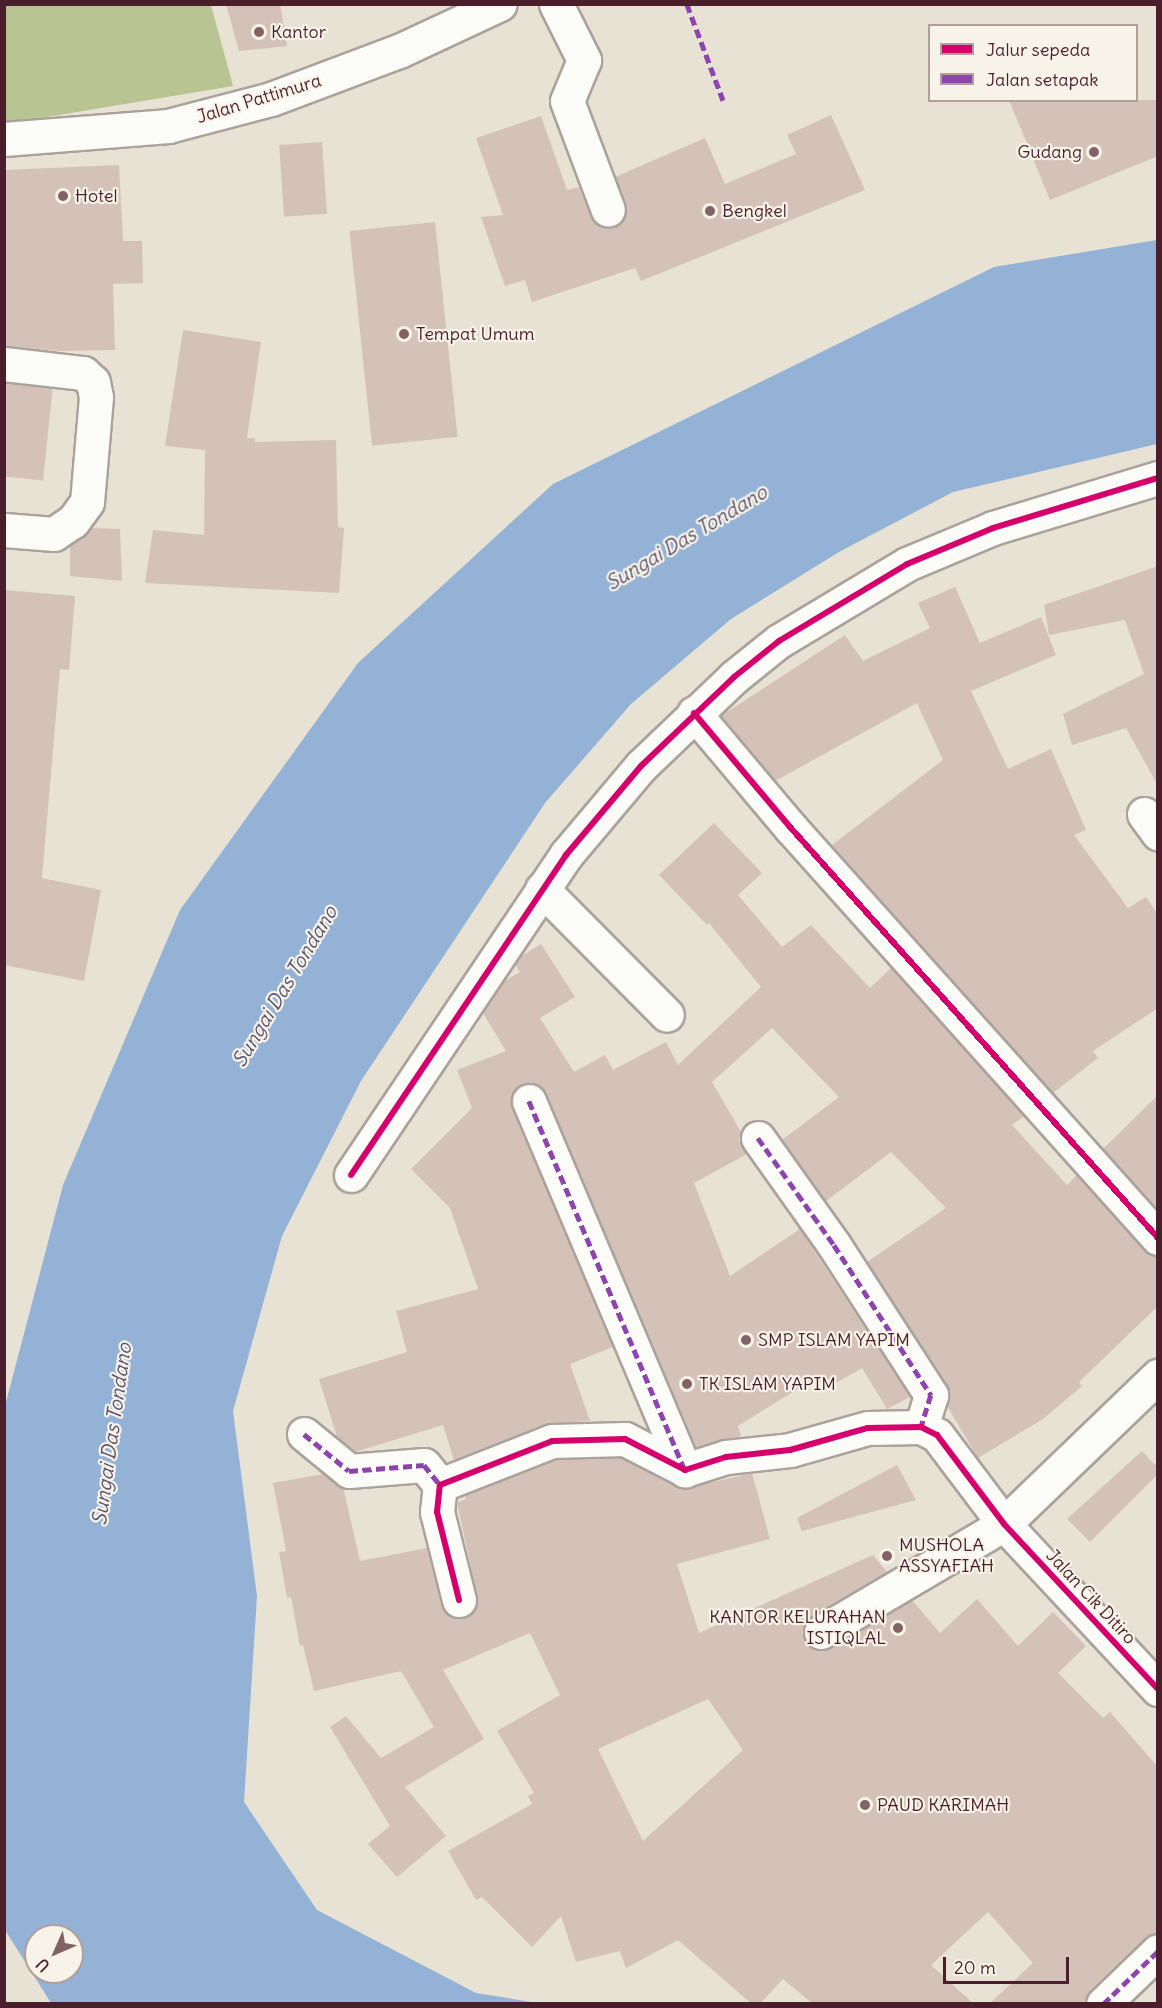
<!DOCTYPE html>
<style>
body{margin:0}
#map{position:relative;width:1162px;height:2008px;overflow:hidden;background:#e7e2d3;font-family:Delius,sans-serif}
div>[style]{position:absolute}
.forest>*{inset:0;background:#b8c492}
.water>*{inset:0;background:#93b2d6}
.building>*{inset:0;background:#d4c2b9;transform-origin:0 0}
.roads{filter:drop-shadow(2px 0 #aaa29b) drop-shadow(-2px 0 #aaa29b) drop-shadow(0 2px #aaa29b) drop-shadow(0 -2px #aaa29b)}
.street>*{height:33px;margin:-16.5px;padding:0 16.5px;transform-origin:16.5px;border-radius:16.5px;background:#fbfbf8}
.quiet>*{height:4.5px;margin-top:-2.25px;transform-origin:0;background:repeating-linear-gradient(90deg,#8e44ad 0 9px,transparent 0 13.5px)}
.cycleway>*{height:6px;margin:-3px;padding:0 3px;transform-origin:3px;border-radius:3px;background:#d6006c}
.dots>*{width:16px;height:16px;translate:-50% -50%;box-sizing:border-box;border:3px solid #f7f3e8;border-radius:50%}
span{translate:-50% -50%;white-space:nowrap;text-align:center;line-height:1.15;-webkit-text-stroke:4.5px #f7f3e8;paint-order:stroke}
.poi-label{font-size:18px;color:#4a1f2b}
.left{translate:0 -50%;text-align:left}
.right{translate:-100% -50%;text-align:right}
.street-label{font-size:18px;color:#4a1f2b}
.water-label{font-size:20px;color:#595170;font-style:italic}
.frame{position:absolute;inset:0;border:6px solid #4a1f2b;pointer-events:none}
.legend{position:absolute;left:928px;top:24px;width:210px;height:78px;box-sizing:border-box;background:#f7f3e8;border:2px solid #b29e9c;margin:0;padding:8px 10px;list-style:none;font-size:18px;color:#4a1f2b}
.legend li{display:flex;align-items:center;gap:12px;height:30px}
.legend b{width:30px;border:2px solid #b29e9c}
.north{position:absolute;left:24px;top:1924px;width:60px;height:60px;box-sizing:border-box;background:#f7f3e8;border:2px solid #b29e9c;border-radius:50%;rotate:225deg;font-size:16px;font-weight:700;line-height:24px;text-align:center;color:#4a1f2b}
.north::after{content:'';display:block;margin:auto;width:21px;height:27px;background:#816366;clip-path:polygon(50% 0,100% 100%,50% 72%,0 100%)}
.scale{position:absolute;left:943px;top:1957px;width:126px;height:27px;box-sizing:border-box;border:3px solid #4a1f2b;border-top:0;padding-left:8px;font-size:18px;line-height:21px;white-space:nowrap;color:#4a1f2b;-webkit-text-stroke:4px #f7f3e8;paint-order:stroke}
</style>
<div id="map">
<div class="forest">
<i style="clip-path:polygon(5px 5px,211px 5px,233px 86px,5px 124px)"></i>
</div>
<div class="water">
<i style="clip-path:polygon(evenodd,1157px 240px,1157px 444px,953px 492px,839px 552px,731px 619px,631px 704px,545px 803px,361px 1081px,282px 1236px,233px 1411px,257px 1596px,244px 1802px,317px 1910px,476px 1993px,538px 2003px,51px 2003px,5px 1930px,5px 1406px,63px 1185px,180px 910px,358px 663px,553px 484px,994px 267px,1157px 240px,36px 1936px,72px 1936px,72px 1972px,36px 1972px,36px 1936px)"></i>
</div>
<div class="building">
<i style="clip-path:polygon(226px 4px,280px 4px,287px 46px,239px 51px)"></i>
<i style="clip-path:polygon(1009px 100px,1158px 100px,1158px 156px,1050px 200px)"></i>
<i style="clip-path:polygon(831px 115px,865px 190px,641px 281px,635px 268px,532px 302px,525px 280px,505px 286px,481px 217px,503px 215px,476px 138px,541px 116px,567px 190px,579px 187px,591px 217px,606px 229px,622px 222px,626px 214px,615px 177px,705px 138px,725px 184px,796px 154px,787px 135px)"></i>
<i style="left:322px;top:142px;width:72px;height:43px;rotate:86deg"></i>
<i style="clip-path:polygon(119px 165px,123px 241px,142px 241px,143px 283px,113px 284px,115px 350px,59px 351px,4px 346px,4px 170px)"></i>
<i style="left:435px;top:222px;width:216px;height:86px;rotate:84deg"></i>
<i style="clip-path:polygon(183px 330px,261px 342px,247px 438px,255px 438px,255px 442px,336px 440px,338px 527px,344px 528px,339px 593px,145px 583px,153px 530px,204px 535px,205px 450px,165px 446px)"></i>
<i style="left:4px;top:383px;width:49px;height:93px;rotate:6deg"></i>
<i style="clip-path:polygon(91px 528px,120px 529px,122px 581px,70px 576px,70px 546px)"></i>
<i style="clip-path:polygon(1158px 566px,1158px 786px,1126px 728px,1072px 745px,1063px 714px,1144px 674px,1125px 620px,1049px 635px,1044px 605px)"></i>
<i style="clip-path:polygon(955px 587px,980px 643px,1041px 617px,1056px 655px,971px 691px,1008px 769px,1051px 749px,1086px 830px,1074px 835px,1128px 908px,1146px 897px,1158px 915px,1158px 1008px,1093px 1051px,1098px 1058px,1053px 1093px,832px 845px,943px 760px,917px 703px,775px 781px,721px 716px,845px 635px,863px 661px,930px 628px,918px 603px)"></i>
<i style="clip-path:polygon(4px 590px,75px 596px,69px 670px,60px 669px,42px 878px,101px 890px,84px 981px,4px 965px)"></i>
<i style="clip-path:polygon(714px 823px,762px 873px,738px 895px,782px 947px,811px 925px,870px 988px,891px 968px,1024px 1116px,1012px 1125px,1067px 1185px,1077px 1175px,1144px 1251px,1158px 1256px,1158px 1306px,1079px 1382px,1082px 1386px,1043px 1419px,978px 1458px,947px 1406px,947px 1385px,867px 1262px,946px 1208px,891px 1152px,826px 1201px,782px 1140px,839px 1097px,772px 1028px,712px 1082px,741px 1132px,739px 1140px,747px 1154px,694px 1183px,730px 1276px,800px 1229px,910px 1397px,887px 1409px,862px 1368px,824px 1390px,817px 1377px,738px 1426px,741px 1436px,696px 1447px,546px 1094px,531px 1082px,514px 1090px,512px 1108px,613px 1347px,570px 1364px,590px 1421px,545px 1424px,454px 1460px,443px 1425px,355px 1452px,337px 1437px,319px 1379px,407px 1352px,396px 1311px,478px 1289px,450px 1208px,411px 1169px,472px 1108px,457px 1070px,506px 1051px,483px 1013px,503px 982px,520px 972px,515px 964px,520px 957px,541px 944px,575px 997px,540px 1018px,574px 1072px,605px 1055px,613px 1070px,666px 1042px,678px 1065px,761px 987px,709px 923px,707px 925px,659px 875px)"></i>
<i style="clip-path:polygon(1158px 1095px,1158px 1209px,1103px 1149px)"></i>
<i style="clip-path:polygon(1142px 1451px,1158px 1468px,1158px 1474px,1090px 1542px,1067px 1519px)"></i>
<i style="clip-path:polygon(evenodd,621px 1458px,683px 1489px,752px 1473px,770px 1539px,677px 1564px,699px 1633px,873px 1555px,887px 1572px,811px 1616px,802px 1632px,811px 1648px,831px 1648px,912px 1600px,940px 1633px,977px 1599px,1018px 1646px,1053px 1612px,1086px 1646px,1058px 1673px,1103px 1718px,1110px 1712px,1158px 1767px,1158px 1932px,1145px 1938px,1090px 1990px,1083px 2004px,989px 2004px,1033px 1963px,988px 1912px,931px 1965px,974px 2004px,813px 2004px,783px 1979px,760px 2004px,752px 2004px,678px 1940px,626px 1968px,620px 1951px,576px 1962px,561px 1916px,532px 1947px,482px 1897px,476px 1900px,448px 1851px,532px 1804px,528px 1796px,534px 1793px,497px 1731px,560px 1695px,530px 1633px,443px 1670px,484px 1739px,405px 1787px,446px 1836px,397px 1877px,368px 1844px,390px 1826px,330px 1727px,346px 1716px,381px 1758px,434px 1727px,401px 1671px,314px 1691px,303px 1645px,300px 1646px,291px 1597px,287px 1598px,279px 1552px,286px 1551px,273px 1483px,323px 1474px,343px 1487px,360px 1561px,427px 1548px,441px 1605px,446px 1613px,463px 1618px,472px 1613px,477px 1596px,457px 1503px,466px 1499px,465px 1495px,556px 1460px,621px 1458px,708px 1699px,743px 1750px,643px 1841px,598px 1749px,708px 1699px)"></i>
<i style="clip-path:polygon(897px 1465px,916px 1500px,802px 1531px,797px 1518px)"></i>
</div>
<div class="roads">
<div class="street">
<i style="left:556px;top:4px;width:63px;rotate:63.4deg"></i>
<i style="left:584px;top:60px;width:44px;rotate:112.5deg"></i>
<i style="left:567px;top:101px;width:116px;rotate:69.4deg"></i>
<i style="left:4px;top:139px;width:165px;rotate:-4.5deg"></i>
<i style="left:168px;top:126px;width:106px;rotate:-14.7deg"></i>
<i style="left:271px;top:99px;width:137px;rotate:-20.6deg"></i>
<i style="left:399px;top:51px;width:111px;rotate:-25deg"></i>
<i style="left:4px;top:364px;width:80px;rotate:6.5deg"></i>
<i style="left:83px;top:373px;width:13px;rotate:42deg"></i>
<i style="left:93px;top:382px;width:15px;rotate:79deg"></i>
<i style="left:96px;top:397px;width:105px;rotate:94.9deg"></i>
<i style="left:87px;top:502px;width:24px;rotate:126deg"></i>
<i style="left:73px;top:521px;width:23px;rotate:146deg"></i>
<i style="left:54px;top:534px;width:50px;rotate:-175.4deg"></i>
<i style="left:694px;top:713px;width:149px;rotate:49.9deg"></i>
<i style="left:790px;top:827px;width:552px;rotate:48.16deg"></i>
<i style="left:1144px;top:814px;width:24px;rotate:54deg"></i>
<i style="left:542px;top:889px;width:177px;rotate:45.2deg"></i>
<i style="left:529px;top:1101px;width:401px;rotate:67.1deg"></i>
<i style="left:758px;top:1138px;width:131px;rotate:54.6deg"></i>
<i style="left:834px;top:1245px;width:179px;rotate:57.1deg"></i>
<i style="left:931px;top:1395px;width:34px;rotate:107deg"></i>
<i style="left:351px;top:1175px;width:386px;rotate:-56.1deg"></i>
<i style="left:566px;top:855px;width:116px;rotate:-49.9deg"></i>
<i style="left:641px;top:766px;width:129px;rotate:-43.7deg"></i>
<i style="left:734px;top:677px;width:58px;rotate:-38.7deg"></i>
<i style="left:779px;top:641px;width:149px;rotate:-31deg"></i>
<i style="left:907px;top:564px;width:93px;rotate:-22.7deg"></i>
<i style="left:993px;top:528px;width:172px;rotate:-16.9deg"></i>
<i style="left:304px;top:1434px;width:58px;rotate:39.4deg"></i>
<i style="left:349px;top:1471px;width:75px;rotate:-4.6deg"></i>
<i style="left:424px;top:1465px;width:26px;rotate:51deg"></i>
<i style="left:459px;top:1600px;width:91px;rotate:-104deg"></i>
<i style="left:437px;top:1512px;width:27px;rotate:-84deg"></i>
<i style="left:440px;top:1485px;width:120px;rotate:-21.4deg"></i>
<i style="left:552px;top:1441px;width:73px;rotate:-1.6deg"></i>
<i style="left:625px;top:1439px;width:68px;rotate:27.3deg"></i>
<i style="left:685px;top:1470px;width:43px;rotate:-17.6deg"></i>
<i style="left:726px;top:1457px;width:64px;rotate:-6.2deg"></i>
<i style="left:790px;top:1450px;width:81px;rotate:-15.8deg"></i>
<i style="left:868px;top:1428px;width:53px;rotate:-1.1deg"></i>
<i style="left:921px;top:1427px;width:18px;rotate:27deg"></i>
<i style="left:937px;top:1435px;width:111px;rotate:53deg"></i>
<i style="left:1004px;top:1524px;width:226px;rotate:47deg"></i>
<i style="left:821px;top:1632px;width:212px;rotate:-30.5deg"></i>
<i style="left:1004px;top:1524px;width:214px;rotate:-43.9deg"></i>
<i style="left:1103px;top:2004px;width:76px;rotate:-43.9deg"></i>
</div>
</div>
<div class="quiet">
<i style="left:687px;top:4px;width:103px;rotate:69.4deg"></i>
<i style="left:529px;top:1101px;width:401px;rotate:67.1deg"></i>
<i style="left:758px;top:1138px;width:131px;rotate:54.6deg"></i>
<i style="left:834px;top:1245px;width:179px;rotate:57.1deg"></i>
<i style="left:931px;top:1395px;width:34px;rotate:107deg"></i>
<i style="left:304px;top:1434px;width:58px;rotate:39.4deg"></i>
<i style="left:349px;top:1471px;width:75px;rotate:-4.6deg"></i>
<i style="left:424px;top:1465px;width:26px;rotate:51deg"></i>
<i style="left:1103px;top:2004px;width:76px;rotate:-43.9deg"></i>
</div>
<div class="cycleway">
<i style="left:694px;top:713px;width:149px;rotate:49.9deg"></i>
<i style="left:790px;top:827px;width:552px;rotate:48.16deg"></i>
<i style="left:351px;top:1175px;width:386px;rotate:-56.1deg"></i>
<i style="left:566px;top:855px;width:116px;rotate:-49.9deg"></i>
<i style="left:641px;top:766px;width:129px;rotate:-43.7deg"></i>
<i style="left:734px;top:677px;width:58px;rotate:-38.7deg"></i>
<i style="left:779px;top:641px;width:149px;rotate:-31deg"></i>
<i style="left:907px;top:564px;width:93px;rotate:-22.7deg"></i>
<i style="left:993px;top:528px;width:172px;rotate:-16.9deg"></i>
<i style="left:459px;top:1600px;width:91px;rotate:-104deg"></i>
<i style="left:437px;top:1512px;width:27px;rotate:-84deg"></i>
<i style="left:440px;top:1485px;width:120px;rotate:-21.4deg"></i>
<i style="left:552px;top:1441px;width:73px;rotate:-1.6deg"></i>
<i style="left:625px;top:1439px;width:68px;rotate:27.3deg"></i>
<i style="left:685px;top:1470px;width:43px;rotate:-17.6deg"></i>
<i style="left:726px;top:1457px;width:64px;rotate:-6.2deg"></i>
<i style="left:790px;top:1450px;width:81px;rotate:-15.8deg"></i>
<i style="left:868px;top:1428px;width:53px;rotate:-1.1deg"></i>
<i style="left:921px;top:1427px;width:18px;rotate:27deg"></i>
<i style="left:937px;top:1435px;width:111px;rotate:53deg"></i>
<i style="left:1004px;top:1524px;width:226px;rotate:47deg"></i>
</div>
<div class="dots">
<i style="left:259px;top:32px;background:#816366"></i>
<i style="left:1094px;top:152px;background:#816366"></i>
<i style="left:63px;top:196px;background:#816366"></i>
<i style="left:710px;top:211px;background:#816366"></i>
<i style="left:404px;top:334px;background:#816366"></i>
<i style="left:746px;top:1340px;background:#816366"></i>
<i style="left:687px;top:1384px;background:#816366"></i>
<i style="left:887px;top:1556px;background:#816366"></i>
<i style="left:898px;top:1628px;background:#816366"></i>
<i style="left:865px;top:1805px;background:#816366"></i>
</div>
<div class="poi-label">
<span class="left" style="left:271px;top:32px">Kantor</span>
<span class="right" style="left:1082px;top:152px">Gudang</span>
<span class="left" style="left:75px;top:196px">Hotel</span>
<span class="left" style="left:722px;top:211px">Bengkel</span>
<span class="left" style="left:416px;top:334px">Tempat Umum</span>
<span class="left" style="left:758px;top:1340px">SMP ISLAM YAPIM</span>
<span class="left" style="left:699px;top:1384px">TK ISLAM YAPIM</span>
<span class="left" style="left:899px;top:1556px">MUSHOLA<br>ASSYAFIAH</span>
<span class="right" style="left:886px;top:1628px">KANTOR KELURAHAN<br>ISTIQLAL</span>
<span class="left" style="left:877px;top:1805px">PAUD KARIMAH</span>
</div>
<div class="street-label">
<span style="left:259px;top:99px;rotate:-17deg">Jalan Pattimura</span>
<span style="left:1091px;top:1597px;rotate:47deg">Jalan Cik Ditiro</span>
</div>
<div class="water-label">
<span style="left:686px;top:537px;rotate:-31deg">Sungai Das Tondano</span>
<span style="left:284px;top:986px;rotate:-59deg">Sungai Das Tondano</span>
<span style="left:111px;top:1434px;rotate:-82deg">Sungai Das Tondano</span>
</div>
<div class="frame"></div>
<ul class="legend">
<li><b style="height:8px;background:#d6006c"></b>Jalur sepeda</li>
<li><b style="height:8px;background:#8e44ad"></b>Jalan setapak</li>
</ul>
<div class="north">U</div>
<div class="scale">20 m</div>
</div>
